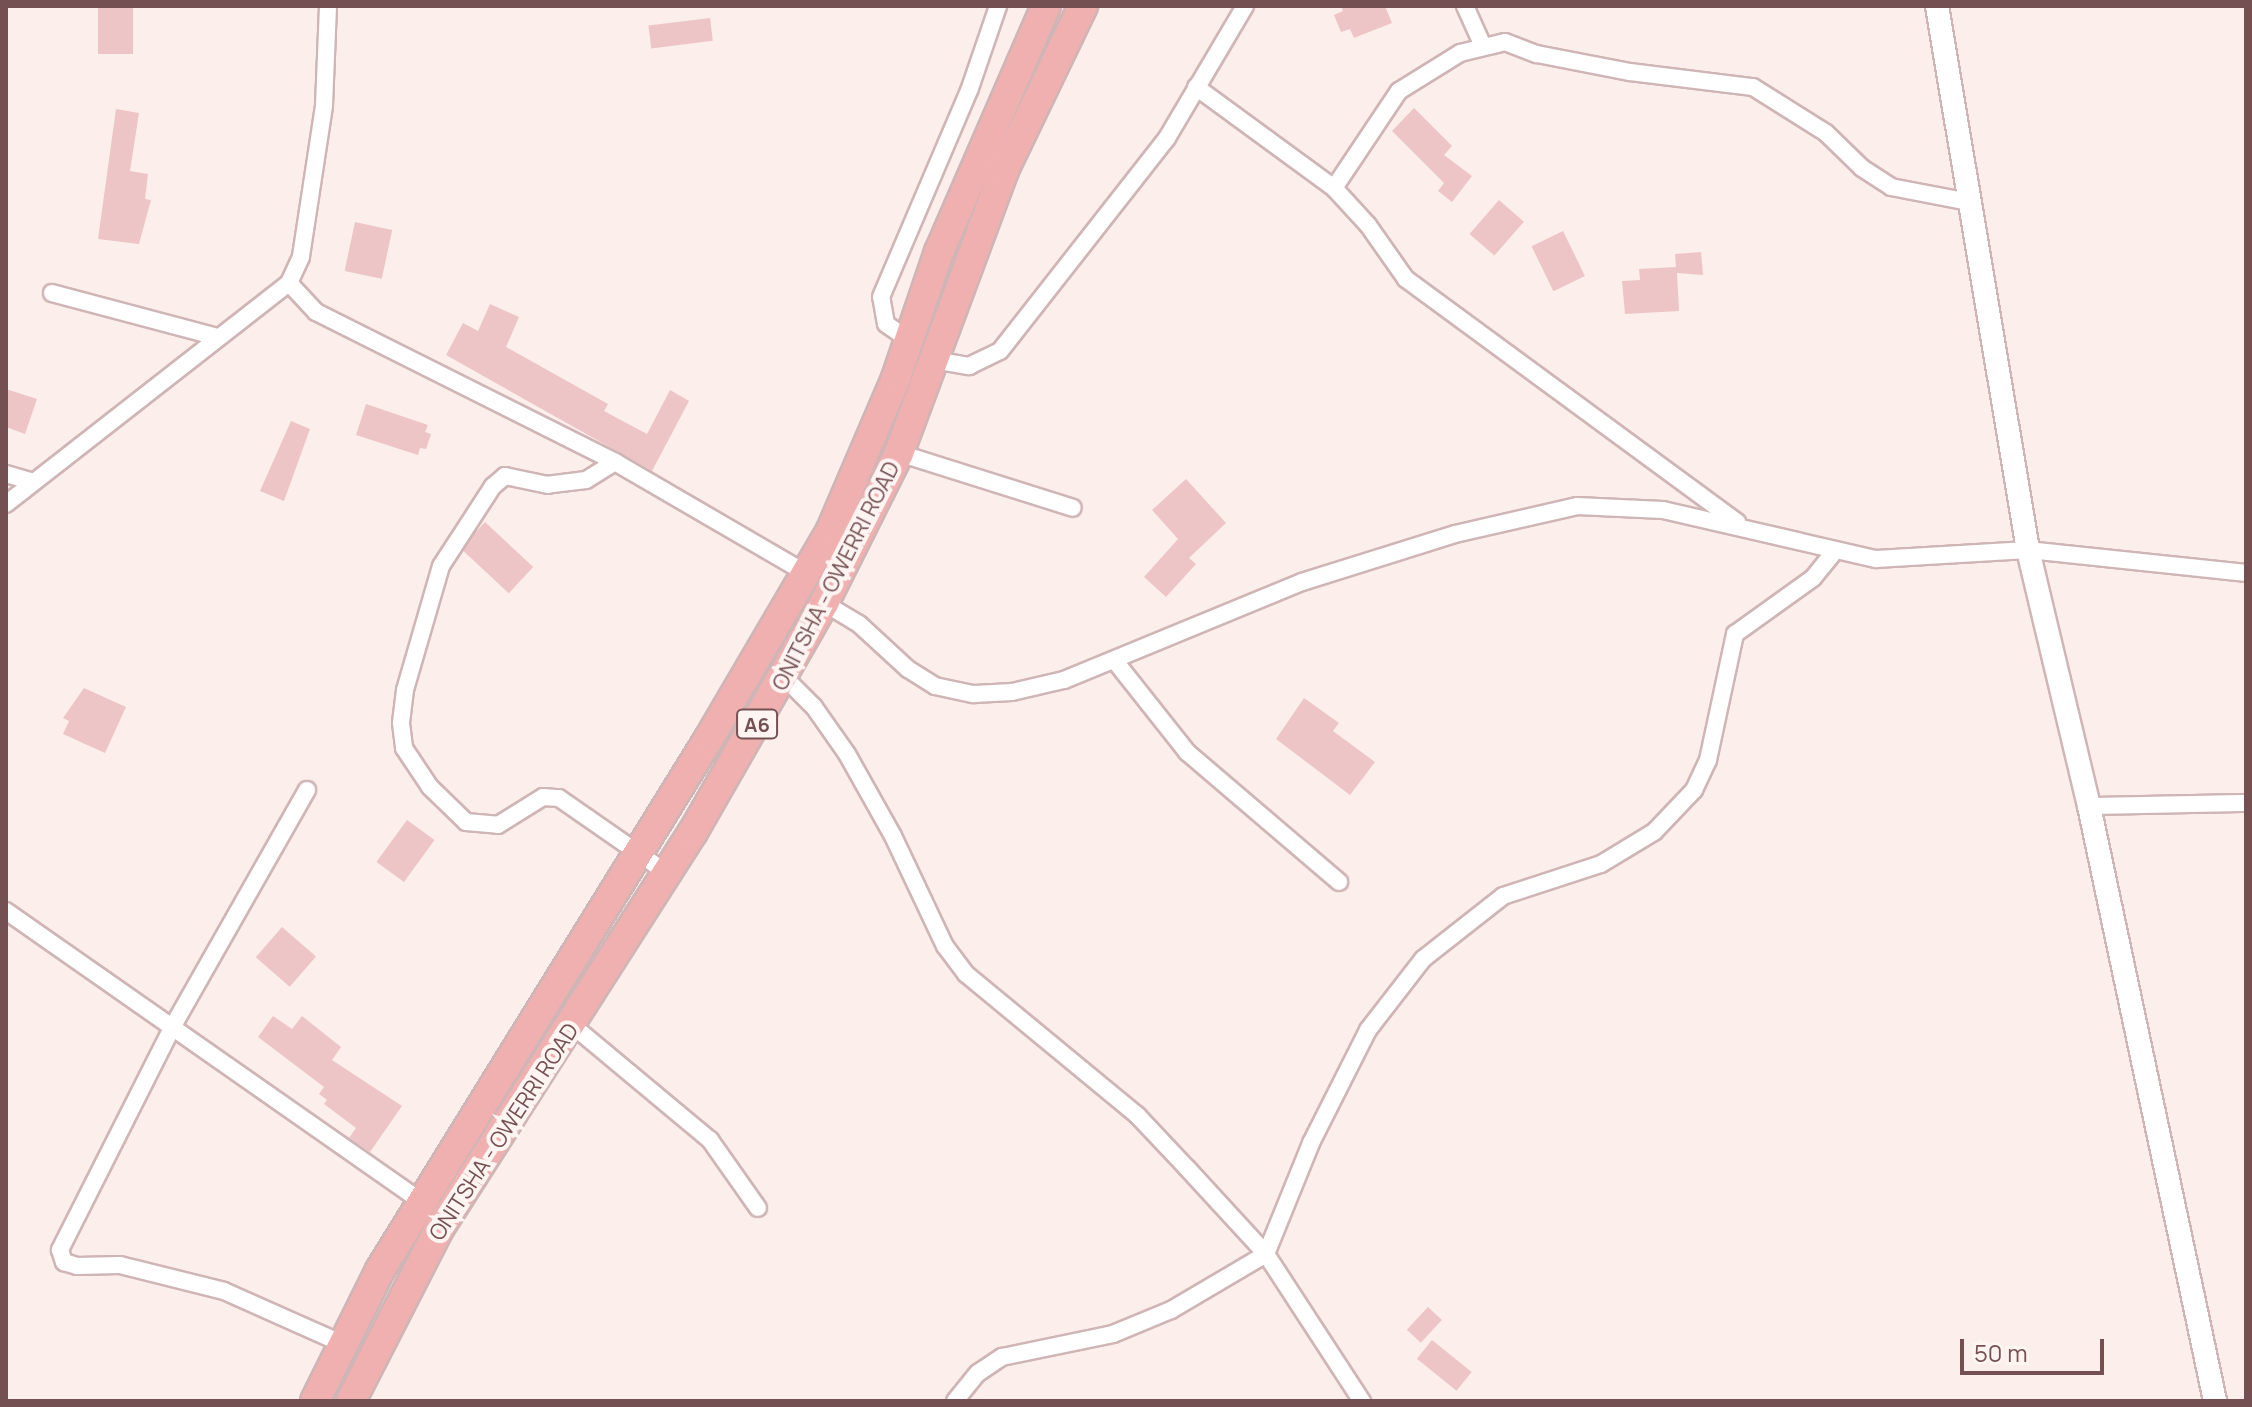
<!DOCTYPE html>
<style>
body{margin:0}
#map{position:relative;width:2252px;height:1407px;overflow:hidden;background:#fbeeeb;font-family:Manrope,sans-serif}
div>[style]{position:absolute}
.building>*{inset:0;background:#eec5c7;transform-origin:0 0}
.roads{filter:drop-shadow(2px 0 #cfb5b5) drop-shadow(-2px 0 #cfb5b5) drop-shadow(0 2px #cfb5b5) drop-shadow(0 -2px #cfb5b5)}
.minor>*{height:16px;margin:-8px;padding:0 8px;transform-origin:8px;border-radius:8px;background:#fff}
.tertiary>*{height:22px;margin:-11px;padding:0 11px;transform-origin:11px;border-radius:11px;background:#fff}
.trunk>*{height:28px;margin:-14px;padding:0 14px;transform-origin:14px;border-radius:14px;background:#f1b0b0}
span{translate:-50% -50%;white-space:nowrap;text-align:center;line-height:1.15;-webkit-text-stroke:8px #fef4f2;paint-order:stroke}
.shield-label span{padding:2px 6px;background:#fef4f2;border:2px solid;border-radius:6px;-webkit-text-stroke-width:0}
.shield-label{font-size:20px;color:#745053;font-weight:700}
.street-label{font-size:22px;color:#745053}
.frame{position:absolute;inset:0;border:8px solid #745053;pointer-events:none}
.scale{position:absolute;left:1960px;top:1339px;width:144px;height:36px;box-sizing:border-box;border:4px solid #745053;border-top:0;padding-left:10px;font-size:24px;line-height:28px;white-space:nowrap;color:#745053;-webkit-text-stroke:6px #fef4f2;paint-order:stroke}
</style>
<div id="map">
<div class="building">
<i style="left:98px;top:6px;width:35px;height:48px"></i>
<i style="clip-path:polygon(1341px 6px,1385px 6px,1392px 23px,1354px 38px,1350px 29px,1341px 32px,1334px 15px,1343px 11px)"></i>
<i style="left:710px;top:18px;width:23px;height:62px;rotate:83deg"></i>
<i style="clip-path:polygon(1414px 108px,1452px 146px,1444px 155px,1472px 176px,1452px 202px,1438px 191px,1444px 183px,1392px 131px)"></i>
<i style="clip-path:polygon(116px 109px,139px 113px,130px 171px,148px 174px,145px 199px,151px 200px,139px 244px,98px 239px)"></i>
<i style="left:1499px;top:200px;width:33px;height:45px;rotate:41deg"></i>
<i style="left:355px;top:222px;width:38px;height:50px;rotate:12deg"></i>
<i style="left:1563px;top:231px;width:50px;height:35px;rotate:64deg"></i>
<i style="clip-path:polygon(1701px 252px,1703px 275px,1677px 273px,1679px 311px,1625px 314px,1622px 281px,1640px 280px,1639px 269px,1676px 267px,1675px 254px)"></i>
<i style="clip-path:polygon(490px 304px,519px 317px,506px 347px,608px 404px,604px 411px,647px 434px,670px 390px,689px 401px,652px 471px,446px 355px,463px 323px,478px 331px)"></i>
<i style="clip-path:polygon(6px 389px,37px 399px,25px 434px,6px 427px)"></i>
<i style="clip-path:polygon(366px 404px,428px 425px,425px 432px,431px 434px,426px 449px,420px 448px,418px 455px,356px 435px)"></i>
<i style="clip-path:polygon(291px 421px,310px 429px,284px 501px,260px 491px)"></i>
<i style="clip-path:polygon(1186px 479px,1226px 523px,1189px 558px,1196px 564px,1166px 597px,1144px 577px,1178px 539px,1152px 510px)"></i>
<i style="left:485px;top:522px;width:66px;height:36px;rotate:43deg"></i>
<i style="clip-path:polygon(84px 688px,126px 707px,105px 753px,63px 734px,69px 721px,63px 718px)"></i>
<i style="clip-path:polygon(1304px 698px,1339px 723px,1333px 731px,1375px 762px,1350px 795px,1276px 739px)"></i>
<i style="left:407px;top:820px;width:34px;height:52px;rotate:36deg"></i>
<i style="left:282px;top:927px;width:45px;height:40px;rotate:41deg"></i>
<i style="clip-path:polygon(273px 1016px,292px 1029px,302px 1016px,341px 1047px,332px 1060px,402px 1106px,370px 1152px,349px 1138px,356px 1128px,324px 1104px,327px 1100px,319px 1094px,324px 1087px,258px 1037px)"></i>
<i style="left:1428px;top:1307px;width:19px;height:31px;rotate:43deg"></i>
<i style="left:1432px;top:1340px;width:51px;height:24px;rotate:39deg"></i>
</div>
<div class="roads">
<div class="minor">
<i style="left:328px;top:6px;width:100px;rotate:92.3deg"></i>
<i style="left:324px;top:106px;width:153px;rotate:98.7deg"></i>
<i style="left:301px;top:257px;width:29px;rotate:115deg"></i>
<i style="left:289px;top:283px;width:40px;rotate:47deg"></i>
<i style="left:316px;top:312px;width:335px;rotate:26.6deg"></i>
<i style="left:615px;top:462px;width:221px;rotate:30.2deg"></i>
<i style="left:1465px;top:6px;width:44px;rotate:65.8deg"></i>
<i style="left:1196px;top:87px;width:171px;rotate:36.2deg"></i>
<i style="left:1334px;top:188px;width:50px;rotate:47.4deg"></i>
<i style="left:1368px;top:225px;width:66px;rotate:54.9deg"></i>
<i style="left:1406px;top:279px;width:411px;rotate:36.3deg"></i>
<i style="left:1334px;top:188px;width:117px;rotate:-56.2deg"></i>
<i style="left:1399px;top:91px;width:72px;rotate:-31.9deg"></i>
<i style="left:1460px;top:53px;width:46px;rotate:-13.7deg"></i>
<i style="left:1505px;top:42px;width:34px;rotate:21deg"></i>
<i style="left:1537px;top:54px;width:95px;rotate:11deg"></i>
<i style="left:1630px;top:72px;width:124px;rotate:7deg"></i>
<i style="left:1753px;top:87px;width:86px;rotate:32.2deg"></i>
<i style="left:1826px;top:133px;width:50px;rotate:44.2deg"></i>
<i style="left:1862px;top:168px;width:35px;rotate:33deg"></i>
<i style="left:1891px;top:187px;width:79px;rotate:10.9deg"></i>
<i style="left:52px;top:293px;width:171px;rotate:14.9deg"></i>
<i style="left:909px;top:340px;width:28px;rotate:-145deg"></i>
<i style="left:886px;top:324px;width:27px;rotate:-100deg"></i>
<i style="left:881px;top:297px;width:227px;rotate:-66.9deg"></i>
<i style="left:970px;top:88px;width:87px;rotate:-71.1deg"></i>
<i style="left:934px;top:360px;width:36px;rotate:10deg"></i>
<i style="left:969px;top:366px;width:34px;rotate:-26deg"></i>
<i style="left:1000px;top:351px;width:271px;rotate:-51.9deg"></i>
<i style="left:1167px;top:138px;width:153px;rotate:-59.4deg"></i>
<i style="left:899px;top:453px;width:182px;rotate:17.5deg"></i>
<i style="left:615px;top:462px;width:34px;rotate:148deg"></i>
<i style="left:586px;top:480px;width:38px;rotate:173deg"></i>
<i style="left:548px;top:485px;width:44px;rotate:-168.2deg"></i>
<i style="left:505px;top:476px;width:16px;rotate:140deg"></i>
<i style="left:493px;top:486px;width:95px;rotate:123deg"></i>
<i style="left:441px;top:566px;width:129px;rotate:106.2deg"></i>
<i style="left:405px;top:690px;width:33px;rotate:97deg"></i>
<i style="left:401px;top:723px;width:25px;rotate:83deg"></i>
<i style="left:404px;top:748px;width:47px;rotate:56.3deg"></i>
<i style="left:430px;top:787px;width:50px;rotate:44.2deg"></i>
<i style="left:466px;top:822px;width:32px;rotate:5deg"></i>
<i style="left:498px;top:825px;width:53px;rotate:-31.9deg"></i>
<i style="left:543px;top:797px;width:16px;rotate:4deg"></i>
<i style="left:559px;top:798px;width:131px;rotate:34.8deg"></i>
<i style="left:6px;top:474px;width:25px;rotate:16deg"></i>
<i style="left:6px;top:504px;width:359px;rotate:-38deg"></i>
<i style="left:824px;top:603px;width:41px;rotate:31deg"></i>
<i style="left:859px;top:624px;width:67px;rotate:42.6deg"></i>
<i style="left:908px;top:669px;width:32px;rotate:32deg"></i>
<i style="left:935px;top:686px;width:40px;rotate:12deg"></i>
<i style="left:974px;top:694px;width:38px;rotate:-3deg"></i>
<i style="left:1012px;top:692px;width:53px;rotate:-13deg"></i>
<i style="left:1064px;top:680px;width:257px;rotate:-22.4deg"></i>
<i style="left:1302px;top:582px;width:160px;rotate:-17.4deg"></i>
<i style="left:1455px;top:534px;width:125px;rotate:-12.9deg"></i>
<i style="left:1577px;top:506px;width:86px;rotate:2.7deg"></i>
<i style="left:1663px;top:510px;width:219px;rotate:13deg"></i>
<i style="left:1876px;top:559px;width:152px;rotate:-3.4deg"></i>
<i style="left:2028px;top:550px;width:219px;rotate:6deg"></i>
<i style="left:1115px;top:661px;width:116px;rotate:51.6deg"></i>
<i style="left:1187px;top:752px;width:200px;rotate:40.5deg"></i>
<i style="left:785px;top:678px;width:41px;rotate:45deg"></i>
<i style="left:814px;top:707px;width:57px;rotate:54.9deg"></i>
<i style="left:847px;top:754px;width:94px;rotate:60.7deg"></i>
<i style="left:893px;top:836px;width:122px;rotate:64.7deg"></i>
<i style="left:945px;top:946px;width:35px;rotate:53deg"></i>
<i style="left:966px;top:974px;width:222px;rotate:39.5deg"></i>
<i style="left:1137px;top:1115px;width:73px;rotate:46.7deg"></i>
<i style="left:1187px;top:1168px;width:117px;rotate:47.4deg"></i>
<i style="left:1266px;top:1254px;width:176px;rotate:56.9deg"></i>
<i style="left:307px;top:790px;width:271px;rotate:119.6deg"></i>
<i style="left:173px;top:1026px;width:251px;rotate:116.8deg"></i>
<i style="left:60px;top:1250px;width:13px;rotate:72deg"></i>
<i style="left:64px;top:1262px;width:14px;rotate:17deg"></i>
<i style="left:77px;top:1266px;width:43px;rotate:-1.3deg"></i>
<i style="left:120px;top:1265px;width:107px;rotate:14deg"></i>
<i style="left:224px;top:1291px;width:130px;rotate:24deg"></i>
<i style="left:2089px;top:806px;width:157px;rotate:-1.1deg"></i>
<i style="left:6px;top:911px;width:508px;rotate:34.97deg"></i>
<i style="left:572px;top:1025px;width:180px;rotate:39.8deg"></i>
<i style="left:710px;top:1140px;width:83px;rotate:54.8deg"></i>
<i style="left:955px;top:1401px;width:36px;rotate:-51deg"></i>
<i style="left:978px;top:1373px;width:29px;rotate:-34deg"></i>
<i style="left:1002px;top:1357px;width:113px;rotate:-11.7deg"></i>
<i style="left:1113px;top:1334px;width:63px;rotate:-22.5deg"></i>
<i style="left:1171px;top:1310px;width:110px;rotate:-30.5deg"></i>
<i style="left:1266px;top:1254px;width:120px;rotate:-67.9deg"></i>
<i style="left:1311px;top:1143px;width:127px;rotate:-63.2deg"></i>
<i style="left:1368px;top:1030px;width:90px;rotate:-52.2deg"></i>
<i style="left:1423px;top:959px;width:102px;rotate:-38.2deg"></i>
<i style="left:1503px;top:896px;width:103px;rotate:-18.1deg"></i>
<i style="left:1601px;top:864px;width:62px;rotate:-31.1deg"></i>
<i style="left:1654px;top:832px;width:58px;rotate:-46.4deg"></i>
<i style="left:1694px;top:790px;width:33px;rotate:-65deg"></i>
<i style="left:1708px;top:760px;width:129px;rotate:-77.9deg"></i>
<i style="left:1735px;top:634px;width:96px;rotate:-35.7deg"></i>
<i style="left:1813px;top:578px;width:33px;rotate:-51deg"></i>
</div>
<div class="tertiary">
<i style="left:1937px;top:6px;width:552px;rotate:80.5deg"></i>
<i style="left:2028px;top:550px;width:263px;rotate:76.6deg"></i>
<i style="left:2089px;top:806px;width:608px;rotate:78.04deg"></i>
</div>
<div class="trunk">
<i style="left:315px;top:1401px;width:146px;rotate:-63.6deg"></i>
<i style="left:380px;top:1270px;width:623px;rotate:-58.25deg"></i>
<i style="left:708px;top:740px;width:243px;rotate:-59.6deg"></i>
<i style="left:831px;top:530px;width:165px;rotate:-66.8deg"></i>
<i style="left:896px;top:378px;width:133px;rotate:-71.2deg"></i>
<i style="left:939px;top:252px;width:268px;rotate:-66.5deg"></i>
<i style="left:351px;top:1401px;width:193px;rotate:-62.9deg"></i>
<i style="left:439px;top:1229px;width:471px;rotate:-57.4deg"></i>
<i style="left:693px;top:832px;width:264px;rotate:-60.2deg"></i>
<i style="left:824px;top:603px;width:168px;rotate:-63.4deg"></i>
<i style="left:899px;top:453px;width:304px;rotate:-69.6deg"></i>
<i style="left:1005px;top:168px;width:180px;rotate:-64.3deg"></i>
</div>
</div>
<div class="shield-label">
<span style="left:757px;top:724px">A6</span>
</div>
<div class="street-label">
<span style="left:836px;top:576px;rotate:-63deg">ONITSHA - OWERRI ROAD</span>
<span style="left:504px;top:1132px;rotate:-57deg">ONITSHA - OWERRI ROAD</span>
</div>
<div class="frame"></div>
<div class="scale">50 m</div>
</div>
